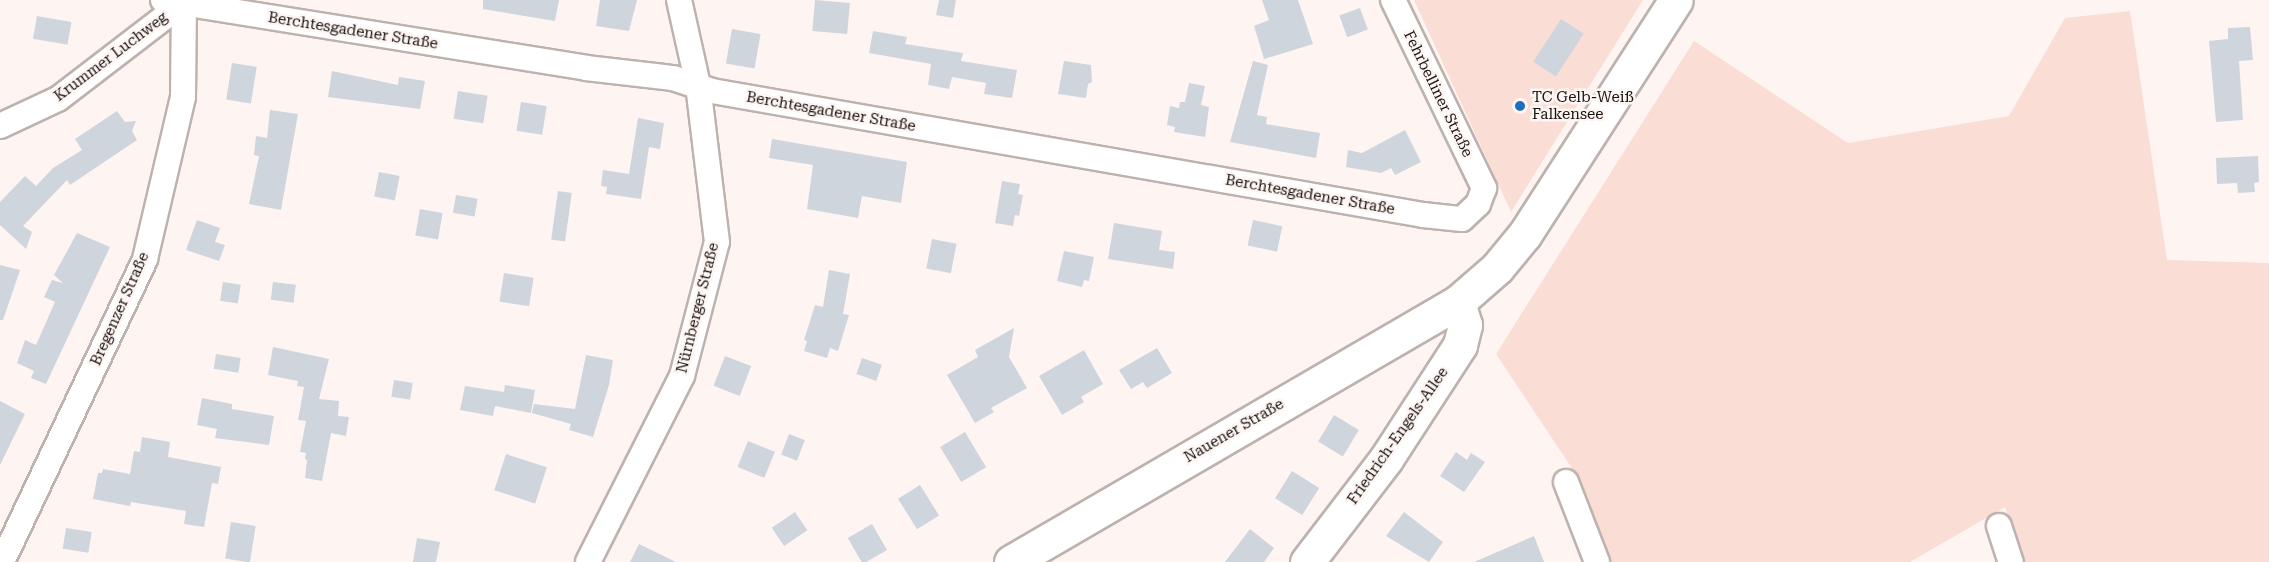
<!DOCTYPE html>
<meta charset="utf-8">
<style>
body{margin:0}
#map{position:relative;width:2269px;height:562px;overflow:hidden;background:#fef5f2;font-family:"Roboto Serif",serif}
div>[style]{position:absolute}
.green>*{inset:0;background:#faddd4}
.building>*{inset:0;background:#ced5dd;transform-origin:0 0}
.roads{filter:drop-shadow(2px 0 #bdb2ae) drop-shadow(-2px 0 #bdb2ae) drop-shadow(0 2px #bdb2ae) drop-shadow(0 -2px #bdb2ae)}
.street>*{height:24px;margin:-12px;padding:0 12px;transform-origin:12px;border-radius:12px;background:#fff}
.secondary>*{height:33px;margin:-16.5px;padding:0 16.5px;transform-origin:16.5px;border-radius:16.5px;background:#fff}
.dots>*{width:16px;height:16px;translate:-50% -50%;box-sizing:border-box;border:3px solid #fef5f2;border-radius:50%}
span{translate:-50% -50%;white-space:nowrap;text-align:center;line-height:1.15;-webkit-text-stroke:5px #fef5f2;paint-order:stroke}
.street-label{font-size:15px;color:#171312}
.poi-label{font-size:15px;color:#171312}
.left{translate:0 -50%;text-align:left}
</style>
<div id="map">
<div class="green">
<i style="clip-path:polygon(1414px 0,1643px 0,1511px 212px)"></i>
<i style="clip-path:polygon(2130px 11px,2167px 260px,2269px 263px,2269px 562px,2024px 562px,2005px 507px,1910px 562px,1610px 562px,1577px 476px,1496px 354px,1694px 41px,1848px 143px,2009px 116px,2065px 18px)"></i>
</div>
<div class="building">
<i style="clip-path:polygon(483px 0,559px 0,555px 21px,483px 9px)"></i>
<i style="clip-path:polygon(600px 0,637px 0,629px 31px,596px 26px)"></i>
<i style="left:815px;top:0;width:35px;height:31px;rotate:5deg"></i>
<i style="clip-path:polygon(939px 0,956px 0,953px 18px,936px 15px)"></i>
<i style="clip-path:polygon(1262px 0,1298px 0,1313px 44px,1264px 59px,1254px 26px,1269px 20px)"></i>
<i style="left:1360px;top:8px;width:23px;height:22px;rotate:70deg"></i>
<i style="left:37px;top:16px;width:35px;height:23px;rotate:10deg"></i>
<i style="left:1561px;top:19px;width:27px;height:51px;rotate:33deg"></i>
<i style="clip-path:polygon(2250px 27px,2253px 60px,2239px 61px,2243px 120px,2216px 122px,2209px 41px,2228px 39px,2228px 28px)"></i>
<i style="left:732px;top:29px;width:29px;height:35px;rotate:10deg"></i>
<i style="clip-path:polygon(873px 31px,907px 37px,905px 44px,963px 53px,961px 61px,1017px 70px,1012px 98px,984px 94px,986px 83px,952px 77px,949px 89px,928px 85px,931px 64px,869px 53px)"></i>
<i style="clip-path:polygon(1064px 61px,1091px 65px,1092px 82px,1088px 84px,1086px 98px,1058px 94px)"></i>
<i style="clip-path:polygon(1253px 61px,1268px 65px,1257px 115px,1267px 117px,1266px 124px,1320px 133px,1316px 158px,1230px 142px)"></i>
<i style="left:232px;top:63px;width:25px;height:37px;rotate:9deg"></i>
<i style="clip-path:polygon(332px 71px,398px 85px,399px 77px,425px 81px,420px 109px,328px 97px)"></i>
<i style="clip-path:polygon(1189px 83px,1205px 86px,1201px 105px,1209px 107px,1205px 137px,1174px 132px,1175px 127px,1167px 125px,1170px 106px,1179px 108px,1180px 102px,1185px 102px)"></i>
<i style="left:458px;top:91px;width:30px;height:28px;rotate:9deg"></i>
<i style="left:521px;top:102px;width:26px;height:29px;rotate:9deg"></i>
<i style="clip-path:polygon(270px 110px,298px 114px,281px 210px,249px 204px,259px 156px,254px 155px,256px 136px,267px 138px)"></i>
<i style="clip-path:polygon(117px 111px,125px 122px,136px 121px,132px 131px,137px 140px,70px 185px,67px 180px,23px 226px,32px 232px,26px 249px,0 225px,0 202px,25px 176px,36px 186px,53px 168px,82px 150px,75px 139px)"></i>
<i style="clip-path:polygon(638px 118px,664px 123px,660px 149px,649px 147px,641px 199px,606px 194px,607px 187px,601px 186px,603px 170px,629px 174px)"></i>
<i style="clip-path:polygon(1405px 130px,1421px 162px,1395px 175px,1391px 168px,1381px 173px,1346px 167px,1348px 150px,1362px 153px)"></i>
<i style="clip-path:polygon(772px 139px,907px 162px,901px 203px,862px 196px,858px 218px,807px 209px,813px 165px,769px 158px)"></i>
<i style="clip-path:polygon(2258px 156px,2259px 182px,2254px 183px,2255px 192px,2238px 193px,2237px 183px,2217px 184px,2216px 158px)"></i>
<i style="left:379px;top:172px;width:21px;height:25px;rotate:11deg"></i>
<i style="clip-path:polygon(1002px 181px,1020px 184px,1018px 194px,1023px 195px,1019px 216px,1015px 215px,1013px 226px,995px 223px)"></i>
<i style="left:558px;top:191px;width:14px;height:49px;rotate:8deg"></i>
<i style="left:456px;top:195px;width:22px;height:18px;rotate:10deg"></i>
<i style="left:420px;top:209px;width:23px;height:27px;rotate:10deg"></i>
<i style="clip-path:polygon(197px 220px,220px 228px,215px 242px,225px 245px,219px 261px,186px 250px)"></i>
<i style="left:1253px;top:220px;width:30px;height:26px;rotate:12deg"></i>
<i style="clip-path:polygon(1114px 223px,1162px 231px,1159px 250px,1175px 252px,1173px 269px,1108px 259px)"></i>
<i style="clip-path:polygon(77px 233px,110px 247px,46px 384px,31px 378px,34px 371px,17px 363px,25px 340px,36px 345px,55px 302px,44px 297px,52px 280px,63px 283px,54px 275px)"></i>
<i style="left:932px;top:239px;width:25px;height:30px;rotate:11deg"></i>
<i style="clip-path:polygon(1064px 251px,1094px 257px,1089px 281px,1084px 280px,1082px 287px,1057px 281px)"></i>
<i style="clip-path:polygon(0 265px,20px 270px,3px 320px,0 320px)"></i>
<i style="clip-path:polygon(829px 270px,850px 274px,843px 314px,849px 315px,838px 351px,830px 348px,827px 358px,804px 351px,807px 341px,804px 340px,815px 305px,823px 307px)"></i>
<i style="left:504px;top:273px;width:30px;height:29px;rotate:9deg"></i>
<i style="left:223px;top:282px;width:18px;height:19px;rotate:9deg"></i>
<i style="left:273px;top:282px;width:23px;height:18px;rotate:7deg"></i>
<i style="clip-path:polygon(1014px 328px,1009px 357px,1027px 388px,991px 408px,994px 412px,975px 423px,947px 375px,978px 357px,975px 350px)"></i>
<i style="clip-path:polygon(273px 347px,329px 359px,319px 399px,339px 401px,338px 416px,349px 417px,346px 436px,331px 433px,322px 481px,305px 478px,307px 460px,305px 459px,306px 453px,300px 452px,306px 421px,298px 420px,304px 387px,297px 386px,298px 381px,268px 375px)"></i>
<i style="clip-path:polygon(1157px 348px,1172px 373px,1147px 388px,1143px 382px,1131px 389px,1119px 370px)"></i>
<i style="clip-path:polygon(1084px 350px,1103px 384px,1081px 397px,1084px 402px,1062px 415px,1039px 376px)"></i>
<i style="left:216px;top:354px;width:25px;height:15px;rotate:9deg"></i>
<i style="clip-path:polygon(586px 355px,613px 360px,609px 385px,593px 437px,569px 430px,571px 424px,532px 413px,534px 404px,575px 409px)"></i>
<i style="left:725px;top:356px;width:28px;height:32px;rotate:21deg"></i>
<i style="left:862px;top:358px;width:21px;height:17px;rotate:19deg"></i>
<i style="left:394px;top:380px;width:19px;height:17px;rotate:9deg"></i>
<i style="clip-path:polygon(505px 385px,535px 390px,531px 413px,495px 406px,493px 416px,460px 410px,465px 386px,504px 392px)"></i>
<i style="clip-path:polygon(202px 398px,232px 404px,232px 409px,274px 416px,269px 445px,215px 438px,217px 429px,197px 425px)"></i>
<i style="clip-path:polygon(0 401px,25px 414px,0 465px)"></i>
<i style="left:1334px;top:415px;width:29px;height:31px;rotate:31deg"></i>
<i style="left:965px;top:432px;width:41px;height:29px;rotate:59deg"></i>
<i style="left:789px;top:434px;width:17px;height:22px;rotate:21deg"></i>
<i style="clip-path:polygon(142px 437px,170px 442px,168px 457px,221px 467px,218px 484px,212px 483px,204px 527px,184px 524px,186px 511px,131px 502px,130px 506px,93px 499px,98px 473px,102px 473px,103px 469px,130px 474px,134px 451px,140px 452px)"></i>
<i style="left:748px;top:441px;width:29px;height:28px;rotate:22deg"></i>
<i style="clip-path:polygon(1456px 452px,1467px 460px,1471px 453px,1485px 462px,1464px 492px,1440px 476px)"></i>
<i style="left:506px;top:454px;width:43px;height:38px;rotate:18deg"></i>
<i style="left:1292px;top:471px;width:32px;height:32px;rotate:32deg"></i>
<i style="left:920px;top:485px;width:36px;height:26px;rotate:58deg"></i>
<i style="left:795px;top:512px;width:22px;height:28px;rotate:56deg"></i>
<i style="clip-path:polygon(1404px 512px,1443px 542px,1429px 562px,1386px 536px)"></i>
<i style="left:231px;top:522px;width:25px;height:37px;rotate:9deg"></i>
<i style="left:872px;top:524px;width:30px;height:28px;rotate:60deg"></i>
<i style="left:66px;top:528px;width:26px;height:21px;rotate:9deg"></i>
<i style="clip-path:polygon(1250px 529px,1274px 548px,1264px 562px,1225px 562px)"></i>
<i style="clip-path:polygon(1534px 536px,1544px 562px,1474px 562px)"></i>
<i style="clip-path:polygon(417px 538px,440px 542px,436px 562px,413px 562px)"></i>
<i style="clip-path:polygon(639px 544px,676px 562px,630px 562px)"></i>
</div>
<div class="roads">
<div class="street">
<i style="left:163px;top:0;width:428px;rotate:9.1deg"></i>
<i style="left:586px;top:68px;width:88px;rotate:6.6deg"></i>
<i style="left:673px;top:78px;width:41px;rotate:18.4deg"></i>
<i style="left:712px;top:91px;width:722px;rotate:9.89deg"></i>
<i style="left:1423px;top:215px;width:39px;rotate:6deg"></i>
<i style="left:1462px;top:219px;width:22px;rotate:-43deg"></i>
<i style="left:1478px;top:204px;width:17px;rotate:-69deg"></i>
<i style="left:1484px;top:188px;width:209px;rotate:-115.8deg"></i>
<i style="left:0;top:126px;width:64px;rotate:-25deg"></i>
<i style="left:58px;top:99px;width:163px;rotate:-37.5deg"></i>
<i style="left:1566px;top:482px;width:86px;rotate:68.8deg"></i>
<i style="left:1999px;top:526px;width:38px;rotate:72deg"></i>
<i style="left:2px;top:562px;width:335px;rotate:-64.7deg"></i>
<i style="left:145px;top:259px;width:166px;rotate:-76.8deg"></i>
<i style="left:183px;top:97px;width:94px;rotate:-89.4deg"></i>
<i style="left:588px;top:562px;width:208px;rotate:-63.2deg"></i>
<i style="left:682px;top:376px;width:138px;rotate:-75.4deg"></i>
<i style="left:717px;top:242px;width:158px;rotate:-96.9deg"></i>
<i style="left:698px;top:85px;width:87px;rotate:-102.6deg"></i>
</div>
<div class="secondary">
<i style="left:1011px;top:562px;width:517px;rotate:-30.18deg"></i>
<i style="left:1458px;top:302px;width:52px;rotate:-41.1deg"></i>
<i style="left:1497px;top:268px;width:44px;rotate:-50.5deg"></i>
<i style="left:1525px;top:234px;width:278px;rotate:-57.2deg"></i>
<i style="left:1307px;top:562px;width:130px;rotate:-52.5deg"></i>
<i style="left:1386px;top:459px;width:136px;rotate:-57deg"></i>
<i style="left:1460px;top:345px;width:21px;rotate:-76deg"></i>
<i style="left:1465px;top:325px;width:24px;rotate:-107deg"></i>
</div>
</div>
<div class="dots">
<i style="left:1520px;top:106px;background:#1f6fbe"></i>
</div>
<div class="street-label">
<span style="left:353px;top:31px;rotate:9deg">Berchtesgadener Straße</span>
<span style="left:111px;top:57px;rotate:-37deg">Krummer Luchweg</span>
<span style="left:1438px;top:94px;rotate:64deg">Fehrbelliner Straße</span>
<span style="left:831px;top:112px;rotate:10deg">Berchtesgadener Straße</span>
<span style="left:1310px;top:195px;rotate:10deg">Berchtesgadener Straße</span>
<span style="left:698px;top:308px;rotate:-76deg">Nürnberger Straße</span>
<span style="left:120px;top:309px;rotate:-66deg">Bregenzer Straße</span>
<span style="left:1234px;top:431px;rotate:-30deg">Nauener Straße</span>
<span style="left:1398px;top:436px;rotate:-55deg">Friedrich-Engels-Allee</span>
</div>
<div class="poi-label">
<span class="left" style="left:1532px;top:106px">TC Gelb-Weiß<br>Falkensee</span>
</div>
</div>
